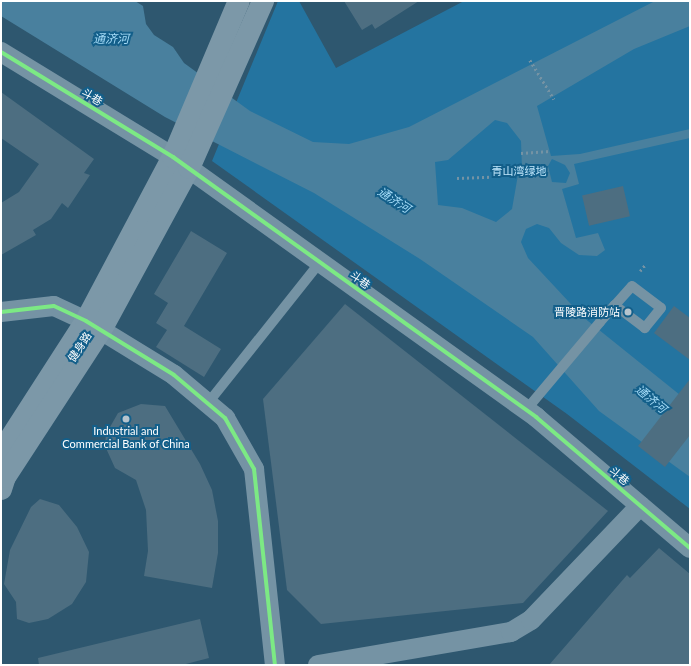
<!DOCTYPE html>
<meta charset="utf-8">
<style>
body{margin:0}
#map{position:relative;width:691px;height:666px;overflow:hidden;background:#2e576f;font-family:Lato,"Noto Sans SC",sans-serif}
div>[style]{position:absolute}
.green>*{inset:0;background:#2474a0}
.water>*{inset:0;background:#49809e}
.building>*{inset:0;background:#4d6e81;transform-origin:0 0}
.path>*{height:2.5px;margin-top:-1.25px;transform-origin:0;background:repeating-linear-gradient(90deg,#7593a4 0 2px,transparent 0 5px)}
.lane>*{height:10px;margin:-5px;padding:0 5px;transform-origin:5px;border-radius:5px;background:#7593a4}
.street>*{height:20px;margin:-10px;padding:0 10px;transform-origin:10px;border-radius:10px;background:#7593a4}
.secondary>*{height:22px;margin:-11px;padding:0 11px;transform-origin:11px;border-radius:11px;background:#7c98a8}
.cycleway>*{height:4px;margin:-2px;padding:0 2px;transform-origin:2px;border-radius:2px;background:#7ce984}
.dots>*{width:11px;height:11px;translate:-50% -50%;box-sizing:border-box;border:2px solid #135f8a;border-radius:50%}
span{translate:-50% -50%;white-space:nowrap;text-align:center;line-height:1.15;-webkit-text-stroke:4px #135f8a;paint-order:stroke}
.street-label{font-size:11px;color:#fff}
.park-label{font-size:11px;color:#c0e7fc}
.poi-label{font-size:11px;color:#fff}
.right{translate:-100% -50%;text-align:right}
.water-label{font-size:12px;color:#a5dcf8;font-style:italic}
.frame{position:absolute;inset:0;border:2px solid #fff;pointer-events:none}
</style>
<div id="map">
<div class="green">
<i style="clip-path:polygon(278px 1px,299px 1px,336px 68px,464px 1px,690px 1px,690px 509px,567px 414px,212px 161px)"></i>
</div>
<div class="water">
<i style="clip-path:polygon(evenodd,1px 1px,135px 1px,143px 6px,146px 24px,154px 35px,173px 47px,184px 63px,250px 111px,313px 142px,349px 144px,409px 127px,655px 1px,690px 1px,690px 26px,634px 49px,537px 106px,551px 156px,580px 154px,690px 129px,690px 138px,574px 164px,579px 184px,562px 189px,576px 238px,598px 233px,605px 250px,597px 256px,579px 255px,561px 243px,549px 228px,537px 224px,526px 229px,521px 242px,528px 258px,583px 317px,690px 403px,690px 477px,599px 411px,533px 337px,420px 259px,314px 193px,165px 117px,1px 16px,1px 1px,495px 120px,507px 123px,521px 141px,522px 168px,519px 169px,512px 209px,496px 222px,462px 208px,438px 205px,435px 162px,448px 160px,495px 120px,1px 1px,552px 159px,565px 165px,570px 173px,566px 183px,552px 182px,548px 166px,552px 159px)"></i>
</div>
<div class="building">
<i style="clip-path:polygon(344px 1px,419px 1px,375px 29px,372px 24px,362px 30px)"></i>
<i style="clip-path:polygon(1px 92px,94px 159px,84px 173px,90px 175px,68px 208px,62px 203px,51px 219px,33px 230px,36px 235px,1px 255px,1px 203px,19px 192px,39px 164px,1px 138px)"></i>
<i style="left:623px;top:186px;width:31px;height:42px;rotate:77deg"></i>
<i style="clip-path:polygon(191px 231px,227px 253px,184px 326px,221px 349px,204px 377px,156px 347px,167px 330px,156px 323px,168px 303px,154px 294px)"></i>
<i style="clip-path:polygon(345px 304px,608px 511px,523px 603px,321px 624px,287px 590px,263px 399px)"></i>
<i style="clip-path:polygon(674px 306px,690px 318px,690px 360px,654px 333px)"></i>
<i style="clip-path:polygon(690px 379px,690px 435px,665px 467px,638px 446px)"></i>
<i style="clip-path:polygon(141px 404px,165px 406px,200px 464px,212px 490px,218px 521px,218px 553px,212px 588px,144px 576px,148px 551px,146px 510px,136px 480px,115px 468px,105px 446px,106px 434px,118px 413px)"></i>
<i style="clip-path:polygon(40px 499px,59px 505px,77px 527px,89px 552px,86px 582px,72px 604px,48px 619px,29px 623px,17px 619px,16px 602px,4px 584px,10px 550px,31px 507px)"></i>
<i style="clip-path:polygon(659px 548px,690px 574px,690px 665px,549px 665px,627px 575px,630px 578px)"></i>
<i style="clip-path:polygon(200px 619px,209px 658px,182px 665px,39px 665px,38px 658px)"></i>
</div>
<div class="path">
<i style="left:530px;top:60px;width:46px;rotate:58.4deg"></i>
<i style="left:521px;top:153px;width:29px;rotate:-4deg"></i>
<i style="left:457px;top:178px;width:34px;rotate:-2deg"></i>
<i style="left:640px;top:271px;width:8px;rotate:-50deg"></i>
</div>
<div class="lane">
<i style="left:208px;top:403px;width:180px;rotate:-51.5deg"></i>
<i style="left:526px;top:410px;width:115px;rotate:-49.9deg"></i>
<i style="left:600px;top:322px;width:23px;rotate:-49deg"></i>
<i style="left:615px;top:305px;width:25px;rotate:-48deg"></i>
<i style="left:632px;top:286px;width:36px;rotate:37deg"></i>
<i style="left:661px;top:308px;width:26px;rotate:129deg"></i>
<i style="left:645px;top:328px;width:38px;rotate:-143deg"></i>
</div>
<div class="street">
<i style="left:1px;top:52px;width:202px;rotate:31.4deg"></i>
<i style="left:173px;top:157px;width:447px;rotate:35.6deg"></i>
<i style="left:536px;top:417px;width:202px;rotate:40.4deg"></i>
<i style="left:1px;top:312px;width:53px;rotate:-6.5deg"></i>
<i style="left:54px;top:306px;width:35px;rotate:25deg"></i>
<i style="left:86px;top:321px;width:103px;rotate:31.5deg"></i>
<i style="left:174px;top:375px;width:67px;rotate:40.1deg"></i>
<i style="left:225px;top:418px;width:59px;rotate:60.4deg"></i>
<i style="left:254px;top:469px;width:197px;rotate:83.9deg"></i>
<i style="left:318px;top:665px;width:196px;rotate:-9.7deg"></i>
<i style="left:511px;top:632px;width:23px;rotate:-31deg"></i>
<i style="left:531px;top:620px;width:158px;rotate:-46.3deg"></i>
</div>
<div class="secondary">
<i style="left:1px;top:453px;width:157px;rotate:-57.2deg"></i>
<i style="left:86px;top:321px;width:186px;rotate:-62.1deg"></i>
<i style="left:173px;top:157px;width:169px;rotate:-67.1deg"></i>
<i style="left:1px;top:489px;width:13px;rotate:-72deg"></i>
<i style="left:5px;top:477px;width:176px;rotate:-56.9deg"></i>
<i style="left:101px;top:330px;width:184px;rotate:-61.5deg"></i>
<i style="left:189px;top:168px;width:183px;rotate:-66.1deg"></i>
</div>
<div class="cycleway">
<i style="left:1px;top:52px;width:202px;rotate:31.4deg"></i>
<i style="left:173px;top:157px;width:447px;rotate:35.6deg"></i>
<i style="left:536px;top:417px;width:202px;rotate:40.4deg"></i>
<i style="left:1px;top:312px;width:53px;rotate:-6.5deg"></i>
<i style="left:54px;top:306px;width:35px;rotate:25deg"></i>
<i style="left:86px;top:321px;width:103px;rotate:31.5deg"></i>
<i style="left:174px;top:375px;width:67px;rotate:40.1deg"></i>
<i style="left:225px;top:418px;width:59px;rotate:60.4deg"></i>
<i style="left:254px;top:469px;width:197px;rotate:83.9deg"></i>
</div>
<div class="dots">
<i style="left:628px;top:312px;background:#b6c4cd"></i>
<i style="left:126px;top:419px;background:#b6c4cd"></i>
</div>
<div class="street-label">
<span style="left:92px;top:97px;rotate:31deg">斗巷</span>
<span style="left:360px;top:280px;rotate:36deg">斗巷</span>
<span style="left:80px;top:347px;rotate:-57deg">健身路</span>
<span style="left:619px;top:476px;rotate:40deg">斗巷</span>
</div>
<div class="park-label">
<span style="left:519px;top:171px">青山湾绿地</span>
</div>
<div class="poi-label">
<span class="right" style="left:620px;top:312px">晋陵路消防站</span>
<span style="left:126px;top:438px">Industrial and<br>Commercial Bank of China</span>
</div>
<div class="water-label">
<span style="left:111px;top:39px">通济河</span>
<span style="left:394px;top:200px;rotate:33deg">通济河</span>
<span style="left:651px;top:399px;rotate:40deg">通济河</span>
</div>
<div class="frame"></div>
</div>
